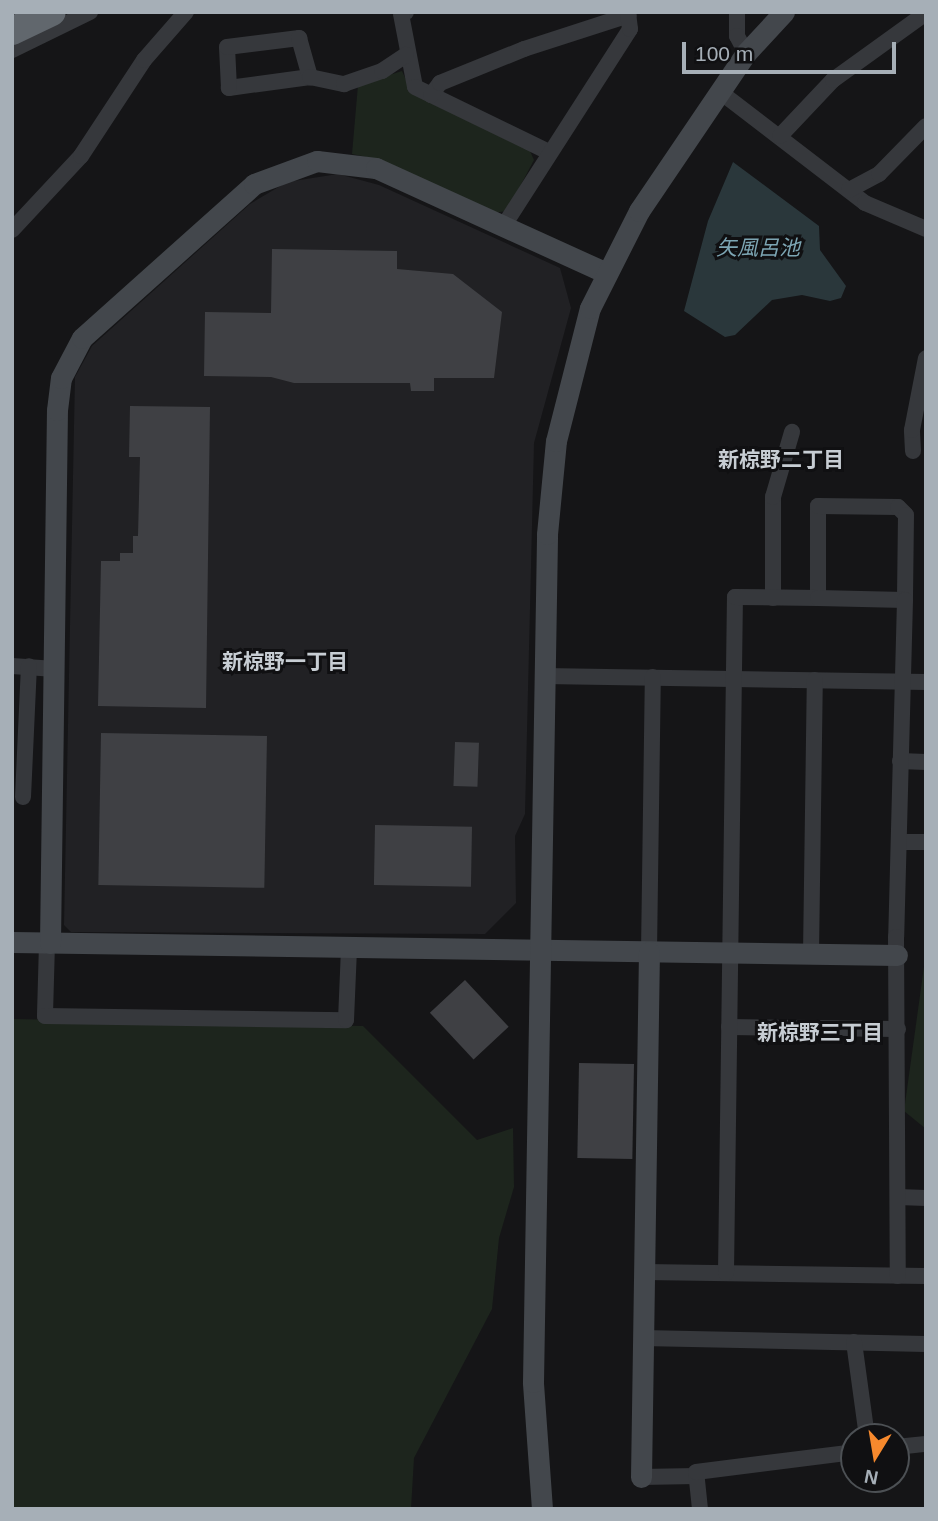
<!DOCTYPE html>
<meta charset="utf-8">
<style>
body{margin:0}
#map{position:relative;width:938px;height:1521px;overflow:hidden;background:#151517;font-family:Helvetica,"Noto Sans JP",sans-serif}
div>[style]{position:absolute}
.built>*{inset:0;background:#212124}
.green>*{inset:0;background:#1d251d}
.water>*{inset:0;background:#2a373b}
.building>*{inset:0;background:#3f4044;transform-origin:0 0}
.street>*{height:16px;margin:-8px;padding:0 8px;transform-origin:8px;border-radius:8px;background:#36383c}
.secondary>*{height:21px;margin:-10.5px;padding:0 10.5px;transform-origin:10.5px;border-radius:10.5px;background:#43474c}
.highway>*{height:28px;margin:-14px;padding:0 14px;transform-origin:14px;border-radius:14px;background:#61676d}
span{translate:-50% -50%;white-space:nowrap;text-align:center;line-height:1.15;-webkit-text-stroke:6px #101012;paint-order:stroke}
.water-label{font-size:21px;color:#7ca5b3;font-style:italic}
.neighbourhood-label{font-size:21px;color:#c7cdd3;font-weight:700}
.frame{position:absolute;inset:0;border:14px solid #a6afb7;pointer-events:none}
.north{position:absolute;left:840px;top:1423px;width:70px;height:70px;box-sizing:border-box;background:#101012;border:2px solid #4c5054;border-radius:50%;rotate:191deg;font-size:19px;font-weight:700;line-height:28px;text-align:center;color:#a6afb7}
.north::after{content:'';display:block;margin:auto;width:24px;height:32px;background:#f6892d;clip-path:polygon(50% 0,100% 100%,50% 72%,0 100%)}
.scale{position:absolute;left:682px;top:42px;width:214px;height:32px;box-sizing:border-box;border:4px solid #a6afb7;border-top:0;padding-left:9px;font-size:21px;line-height:24px;white-space:nowrap;color:#a6afb7;-webkit-text-stroke:5px #101012;paint-order:stroke}
</style>
<div id="map">
<div class="built">
<i style="clip-path:polygon(338px 174px,379px 185px,560px 268px,571px 308px,534px 443px,525px 814px,515px 836px,516px 903px,485px 934px,71px 932px,64px 925px,75px 377px,92px 346px,250px 204px,287px 182px)"></i>
</div>
<div class="green">
<i style="clip-path:polygon(402px 71px,412px 93px,530px 151px,534px 160px,507px 211px,493px 213px,376px 159px,352px 154px,358px 85px)"></i>
<i style="clip-path:polygon(926px 952px,926px 1129px,904px 1111px)"></i>
<i style="clip-path:polygon(12px 1019px,363px 1026px,477px 1140px,513px 1128px,514px 1187px,499px 1238px,492px 1309px,414px 1458px,411px 1509px,12px 1509px)"></i>
</div>
<div class="water">
<i style="clip-path:polygon(733px 162px,819px 226px,820px 250px,846px 286px,841px 298px,830px 301px,802px 295px,772px 300px,735px 335px,725px 337px,684px 311px,708px 221px)"></i>
</div>
<div class="building">
<i style="clip-path:polygon(272px 249px,397px 251px,397px 269px,453px 274px,502px 312px,494px 378px,434px 378px,434px 391px,411px 391px,410px 383px,294px 383px,271px 377px,204px 376px,205px 312px,271px 313px)"></i>
<i style="clip-path:polygon(130px 406px,210px 407px,206px 708px,98px 706px,101px 561px,120px 561px,120px 553px,133px 553px,133px 536px,138px 536px,140px 457px,129px 457px)"></i>
<i style="left:101px;top:733px;width:166px;height:152px;rotate:1deg"></i>
<i style="left:455px;top:742px;width:24px;height:44px;rotate:2deg"></i>
<i style="left:375px;top:825px;width:97px;height:60px;rotate:1deg"></i>
<i style="left:465px;top:980px;width:64px;height:48px;rotate:47deg"></i>
<i style="left:579px;top:1063px;width:55px;height:95px;rotate:1deg"></i>
</div>
<div class="street">
<i style="left:406px;top:12px;width:5px;rotate:158deg"></i>
<i style="left:401px;top:14px;width:74px;rotate:79.1deg"></i>
<i style="left:415px;top:87px;width:147px;rotate:25.9deg"></i>
<i style="left:737px;top:12px;width:24px;rotate:90deg"></i>
<i style="left:737px;top:36px;width:19px;rotate:62deg"></i>
<i style="left:12px;top:50px;width:87px;rotate:-26deg"></i>
<i style="left:310px;top:77px;width:82px;rotate:172.3deg"></i>
<i style="left:229px;top:88px;width:41px;rotate:-92.8deg"></i>
<i style="left:227px;top:47px;width:73px;rotate:-7.1deg"></i>
<i style="left:299px;top:38px;width:41px;rotate:74.2deg"></i>
<i style="left:310px;top:77px;width:35px;rotate:12deg"></i>
<i style="left:344px;top:84px;width:40px;rotate:-18.9deg"></i>
<i style="left:382px;top:71px;width:29px;rotate:-34deg"></i>
<i style="left:719px;top:91px;width:184px;rotate:37.5deg"></i>
<i style="left:865px;top:203px;width:66px;rotate:23.1deg"></i>
<i style="left:431px;top:95px;width:15px;rotate:-53deg"></i>
<i style="left:440px;top:83px;width:91px;rotate:-22deg"></i>
<i style="left:524px;top:49px;width:110px;rotate:-17.9deg"></i>
<i style="left:780px;top:136px;width:77px;rotate:-46.6deg"></i>
<i style="left:833px;top:80px;width:115px;rotate:-35.8deg"></i>
<i style="left:849px;top:190px;width:34px;rotate:-28deg"></i>
<i style="left:879px;top:174px;width:67px;rotate:-45.6deg"></i>
<i style="left:503px;top:227px;width:235px;rotate:-57.3deg"></i>
<i style="left:630px;top:29px;width:17px;rotate:-97deg"></i>
<i style="left:12px;top:230px;width:101px;rotate:-47deg"></i>
<i style="left:81px;top:156px;width:115px;rotate:-56.7deg"></i>
<i style="left:144px;top:60px;width:64px;rotate:-48.8deg"></i>
<i style="left:913px;top:451px;width:21px;rotate:-93deg"></i>
<i style="left:912px;top:430px;width:73px;rotate:-79deg"></i>
<i style="left:773px;top:598px;width:101px;rotate:-90deg"></i>
<i style="left:773px;top:497px;width:68px;rotate:-73.7deg"></i>
<i style="left:818px;top:598px;width:92px;rotate:-90deg"></i>
<i style="left:818px;top:506px;width:80px;rotate:0.7deg"></i>
<i style="left:898px;top:507px;width:11px;rotate:45deg"></i>
<i style="left:906px;top:515px;width:85px;rotate:90.7deg"></i>
<i style="left:12px;top:666px;width:43px;rotate:4deg"></i>
<i style="left:544px;top:676px;width:382px;rotate:0.9deg"></i>
<i style="left:900px;top:761px;width:26px;rotate:2deg"></i>
<i style="left:23px;top:797px;width:131px;rotate:-87.4deg"></i>
<i style="left:900px;top:842px;width:26px"></i>
<i style="left:47px;top:943px;width:73px;rotate:91.6deg"></i>
<i style="left:45px;top:1016px;width:301px;rotate:0.8deg"></i>
<i style="left:346px;top:1020px;width:72px;rotate:-87.6deg"></i>
<i style="left:649px;top:952px;width:275px;rotate:-89.2deg"></i>
<i style="left:811px;top:954px;width:274px;rotate:-89.2deg"></i>
<i style="left:729px;top:1027px;width:169px;rotate:0.7deg"></i>
<i style="left:898px;top:1197px;width:28px;rotate:2deg"></i>
<i style="left:645px;top:1272px;width:281px;rotate:0.8deg"></i>
<i style="left:726px;top:1273px;width:676px;rotate:-89.24deg"></i>
<i style="left:735px;top:597px;width:83px;rotate:0.7deg"></i>
<i style="left:818px;top:598px;width:87px;rotate:1.3deg"></i>
<i style="left:905px;top:600px;width:337px;rotate:91.5deg"></i>
<i style="left:896px;top:937px;width:339px;rotate:89.7deg"></i>
<i style="left:642px;top:1338px;width:284px;rotate:1.2deg"></i>
<i style="left:854px;top:1342px;width:96px;rotate:82.2deg"></i>
<i style="left:896px;top:1447px;width:30px;rotate:-6deg"></i>
<i style="left:641px;top:1477px;width:55px;rotate:-1deg"></i>
<i style="left:700px;top:1509px;width:37px;rotate:-96deg"></i>
<i style="left:696px;top:1472px;width:159px;rotate:-7.2deg"></i>
</div>
<div class="secondary">
<i style="left:12px;top:942px;width:885px;rotate:0.84deg"></i>
<i style="left:50px;top:943px;width:533px;rotate:-89.25deg"></i>
<i style="left:57px;top:410px;width:32px;rotate:-83deg"></i>
<i style="left:61px;top:378px;width:45px;rotate:-62.3deg"></i>
<i style="left:82px;top:338px;width:231px;rotate:-41.8deg"></i>
<i style="left:254px;top:184px;width:67px;rotate:-20.1deg"></i>
<i style="left:317px;top:161px;width:59px;rotate:6.8deg"></i>
<i style="left:376px;top:168px;width:253px;rotate:24.5deg"></i>
<i style="left:641px;top:1477px;width:525px;rotate:-89.13deg"></i>
<i style="left:542px;top:1509px;width:127px;rotate:-94.1deg"></i>
<i style="left:533px;top:1382px;width:848px;rotate:-89.05deg"></i>
<i style="left:547px;top:534px;width:93px;rotate:-84.5deg"></i>
<i style="left:556px;top:441px;width:137px;rotate:-75.7deg"></i>
<i style="left:590px;top:308px;width:109px;rotate:-63.2deg"></i>
<i style="left:639px;top:211px;width:191px;rotate:-55.9deg"></i>
<i style="left:746px;top:53px;width:56px;rotate:-47.2deg"></i>
</div>
<div class="highway">
<i style="left:12px;top:31px;width:44px;rotate:-25.4deg"></i>
</div>
<div class="water-label">
<span style="left:758px;top:248px">矢風呂池</span>
</div>
<div class="neighbourhood-label">
<span style="left:781px;top:460px">新椋野二丁目</span>
<span style="left:285px;top:662px">新椋野一丁目</span>
<span style="left:820px;top:1033px">新椋野三丁目</span>
</div>
<div class="frame"></div>
<div class="north">N</div>
<div class="scale">100 m</div>
</div>
